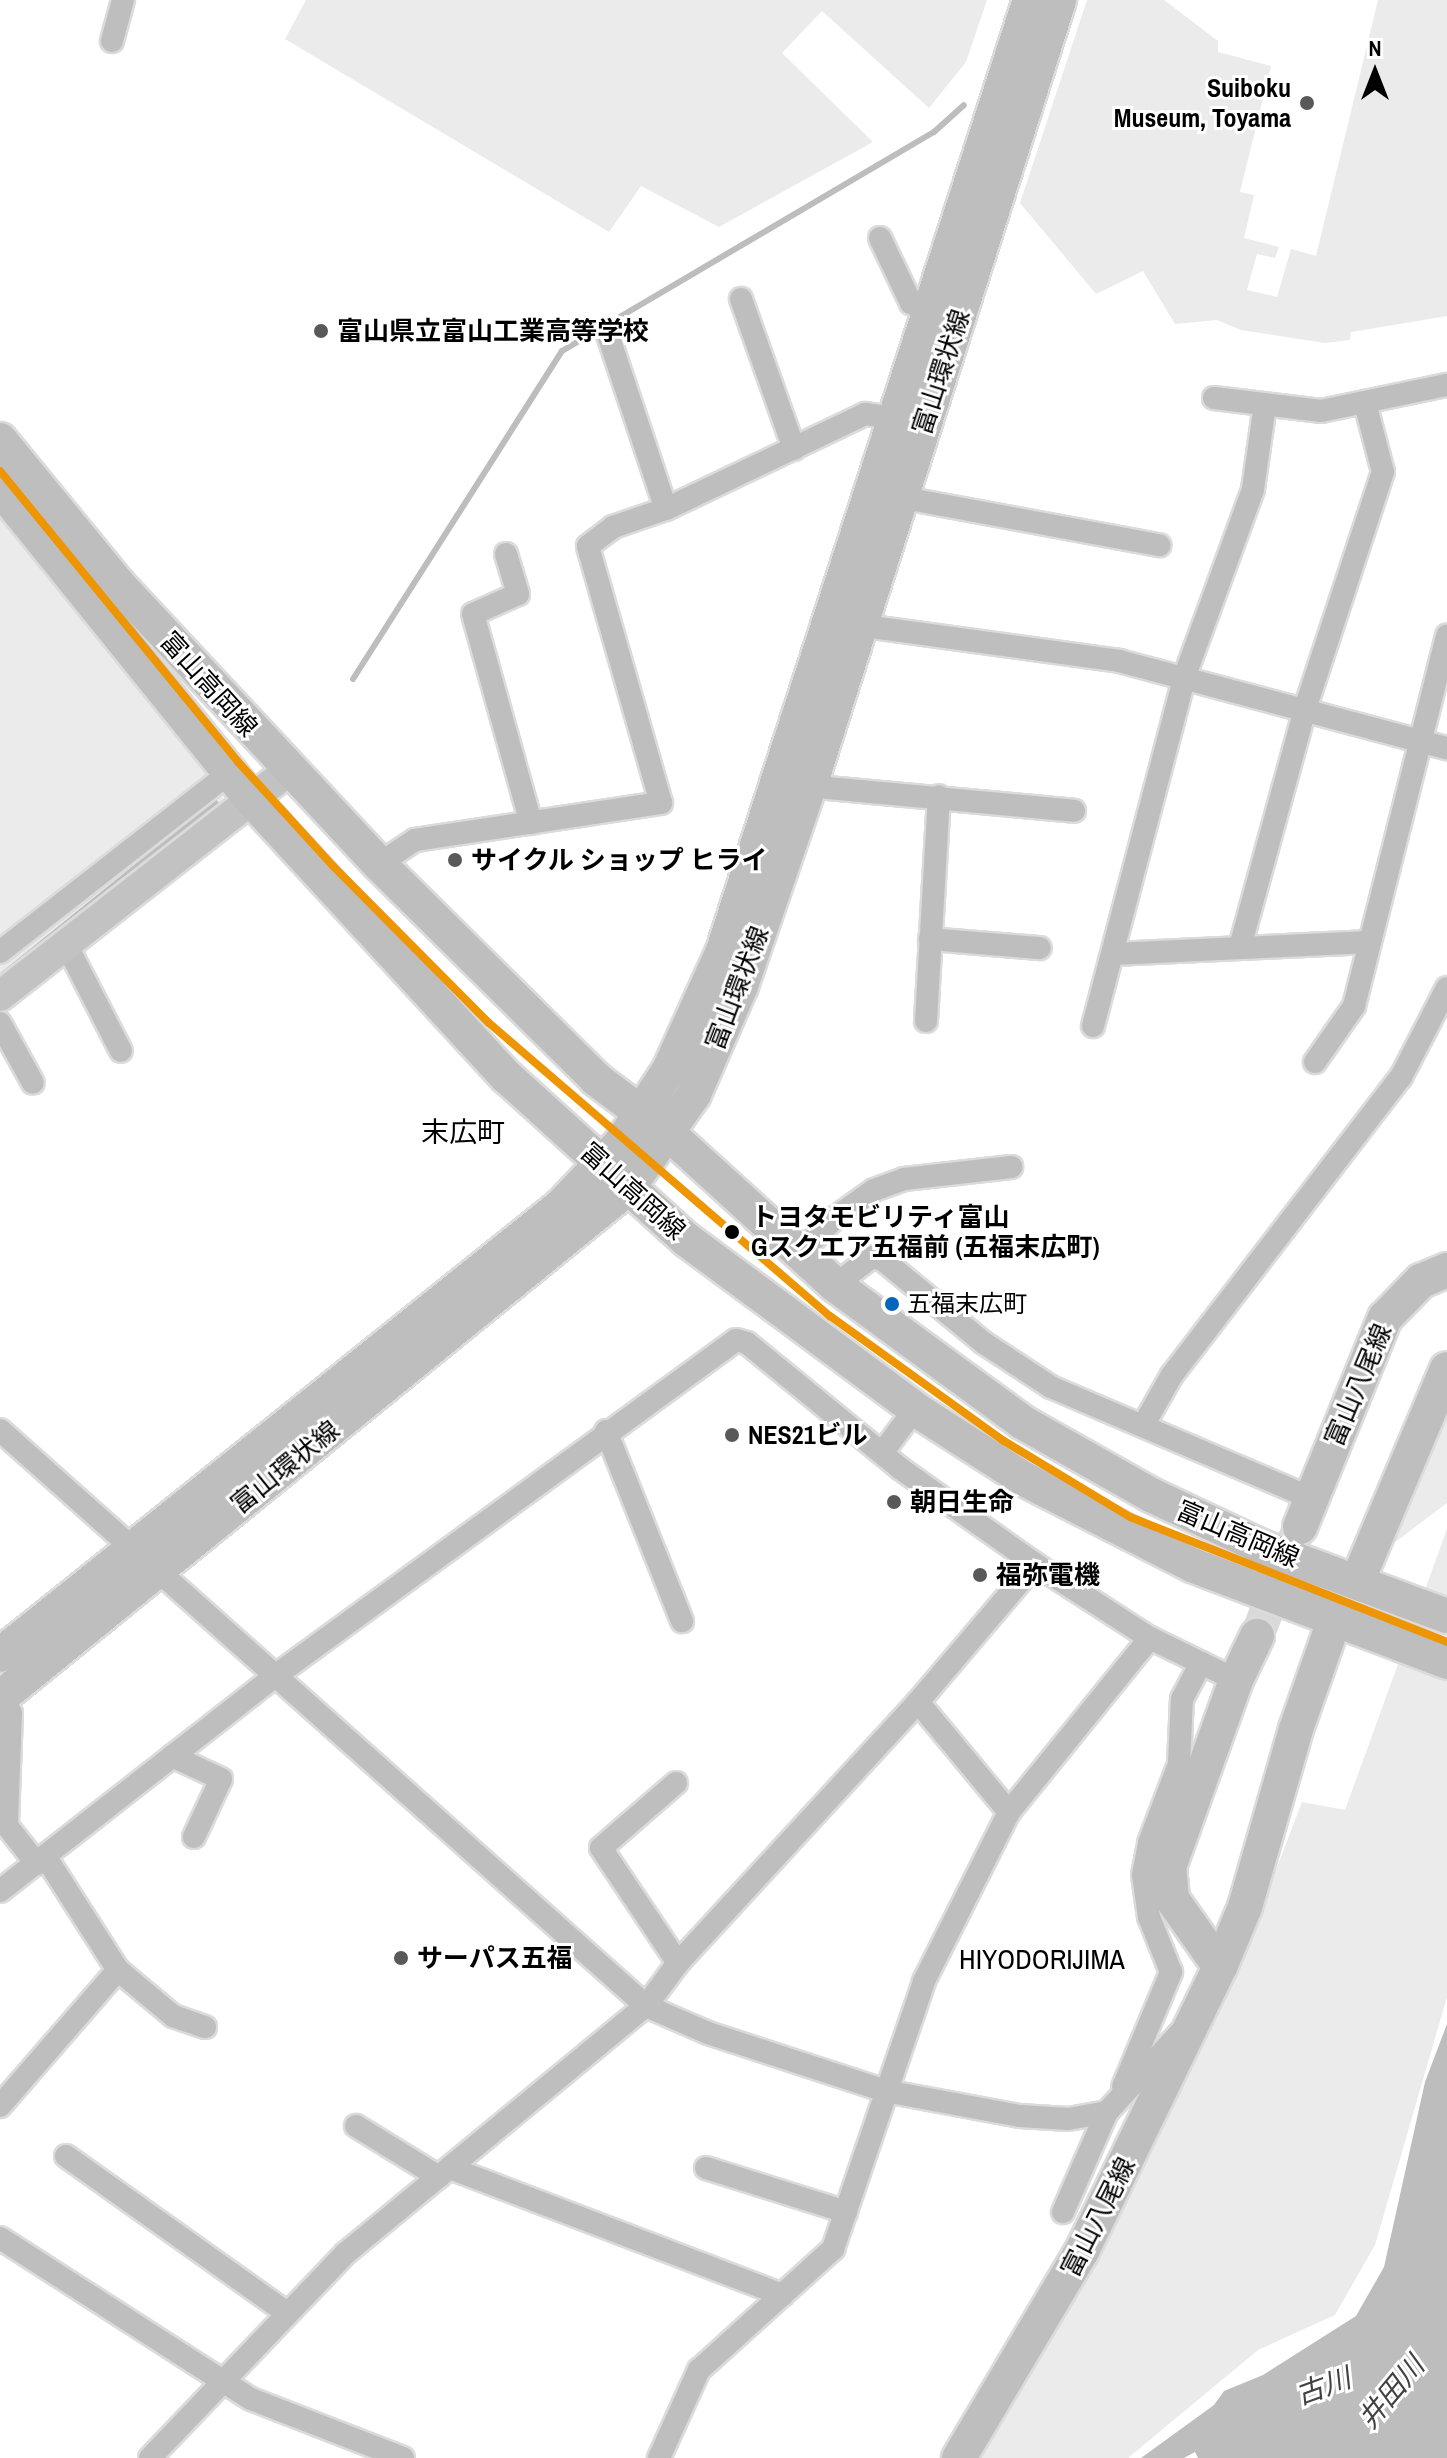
<!DOCTYPE html>
<meta charset="utf-8">
<style>
body{margin:0}
#map{position:relative;width:1447px;height:2458px;overflow:hidden;background:#fff;font-family:"Archivo Narrow","Noto Sans JP",sans-serif}
div>[style]{position:absolute}
.green>*{inset:0;background:#ebebeb}
.water>*{inset:0;background:#bdbdbd}
.stream>*{height:6px;margin:-3px;padding:0 3px;transform-origin:3px;border-radius:3px;background:#bdbdbd}
.primary-tunnel>*{height:34px;margin-top:-17px;transform-origin:0;background:repeating-linear-gradient(90deg,#d9d9d9 0 34px,transparent 0 51px)}
.roads{filter:drop-shadow(2px 0 #dbdbdb) drop-shadow(-2px 0 #dbdbdb) drop-shadow(0 2px #dbdbdb) drop-shadow(0 -2px #dbdbdb)}
.street>*{height:22px;margin:-11px;padding:0 11px;transform-origin:11px;border-radius:11px;background:#bebebe}
.secondary>*{height:30px;margin:-15px;padding:0 15px;transform-origin:15px;border-radius:15px;background:#c2c2c2}
.primary>*{height:34px;margin:-17px;padding:0 17px;transform-origin:17px;border-radius:17px;background:#bebebe}
.tram-1>*{height:8px;margin:-4px;padding:0 4px;transform-origin:4px;border-radius:4px;background:#ee9503}
.dots>*{width:22px;height:22px;translate:-50% -50%;box-sizing:border-box;border:4px solid #fff;border-radius:50%}
span{translate:-50% -50%;white-space:nowrap;text-align:center;line-height:1.15;-webkit-text-stroke:6px #fff;paint-order:stroke}
.bus-label{font-size:24px;color:#000}
.left{translate:0 -50%;text-align:left}
.poi-label{font-size:26px;color:#000;font-weight:700}
.right{translate:-100% -50%;text-align:right}
.street-label{font-size:26px;color:#000}
.stop-label{font-size:26px;color:#000;font-weight:700}
.neighbourhood-label{font-size:28px;color:#000}
.water-label{font-size:28px;color:#424242;font-style:italic}
.north{position:absolute;left:1335px;top:32px;width:80px;height:80px;-webkit-text-stroke:6px #fff;paint-order:stroke;rotate:0deg;font-size:22px;font-weight:700;line-height:32px;text-align:center;color:#000}
.north::after{content:'';display:block;margin:auto;width:28px;height:36px;background:#000;clip-path:polygon(50% 0,100% 100%,50% 72%,0 100%)}
</style>
<div id="map">
<div class="green">
<i style="clip-path:polygon(306px 0,987px 0,966px 62px,929px 108px,822px 11px,782px 53px,873px 142px,719px 227px,641px 186px,609px 232px,285px 39px)"></i>
<i style="clip-path:polygon(1087px 0,1164px 0,1218px 41px,1218px 52px,1271px 66px,1240px 192px,1254px 195px,1244px 238px,1279px 247px,1275px 258px,1257px 254px,1247px 290px,1277px 297px,1291px 249px,1316px 256px,1378px 0,1447px 0,1447px 316px,1351px 332px,1350px 340px,1325px 343px,1241px 330px,1217px 320px,1175px 324px,1143px 271px,1096px 294px,1020px 203px)"></i>
<i style="clip-path:polygon(0 499px,228px 804px,0 981px)"></i>
<i style="clip-path:polygon(1447px 1379px,1447px 1503px,1390px 1546px)"></i>
<i style="clip-path:polygon(1447px 1529px,1447px 1997px,1375px 2245px,1335px 2315px,1258px 2350px,1128px 2458px,970px 2458px,1259px 1914px,1302px 1802px,1345px 1810px)"></i>
</div>
<div class="water">
<i style="clip-path:polygon(1447px 2024px,1447px 2458px,1198px 2458px,1195px 2452px,1184px 2458px,1141px 2458px,1214px 2405px,1224px 2391px,1263px 2375px,1356px 2316px,1384px 2267px,1425px 2082px)"></i>
</div>
<div class="stream">
<i style="left:353px;top:679px;width:389px;rotate:-57.5deg"></i>
<i style="left:562px;top:351px;width:432px;rotate:-30.5deg"></i>
<i style="left:934px;top:132px;width:40px;rotate:-42deg"></i>
<i style="left:0;top:977px;width:277px;rotate:-38.9deg"></i>
</div>
<div class="primary-tunnel">
<i style="left:1257px;top:1636px;width:113px;rotate:-68.7deg"></i>
</div>
<div class="roads">
<div class="street">
<i style="left:112px;top:41px;width:42px;rotate:-75deg"></i>
<i style="left:880px;top:238px;width:72px;rotate:64.5deg"></i>
<i style="left:911px;top:303px;width:20px;rotate:27deg"></i>
<i style="left:741px;top:299px;width:159px;rotate:70.5deg"></i>
<i style="left:608px;top:335px;width:183px;rotate:71.6deg"></i>
<i style="left:1214px;top:398px;width:108px;rotate:6.9deg"></i>
<i style="left:1321px;top:411px;width:129px;rotate:-11.7deg"></i>
<i style="left:888px;top:495px;width:276px;rotate:10.5deg"></i>
<i style="left:506px;top:554px;width:42px;rotate:73.3deg"></i>
<i style="left:518px;top:594px;width:49px;rotate:156deg"></i>
<i style="left:473px;top:614px;width:217px;rotate:74.5deg"></i>
<i style="left:850px;top:624px;width:272px;rotate:7.8deg"></i>
<i style="left:1119px;top:661px;width:339px;rotate:14.9deg"></i>
<i style="left:801px;top:778px;width:29px;rotate:20deg"></i>
<i style="left:828px;top:788px;width:247px;rotate:5.3deg"></i>
<i style="left:379px;top:864px;width:43px;rotate:-33.7deg"></i>
<i style="left:415px;top:840px;width:249px;rotate:-8.6deg"></i>
<i style="left:661px;top:803px;width:267px;rotate:-105.9deg"></i>
<i style="left:588px;top:546px;width:31px;rotate:-37deg"></i>
<i style="left:613px;top:527px;width:56px;rotate:-18.8deg"></i>
<i style="left:666px;top:509px;width:221px;rotate:-25.5deg"></i>
<i style="left:865px;top:414px;width:42px;rotate:8.1deg"></i>
<i style="left:930px;top:939px;width:110px;rotate:4.7deg"></i>
<i style="left:66px;top:944px;width:120px;rotate:62.8deg"></i>
<i style="left:1240px;top:947px;width:247px;rotate:-74.7deg"></i>
<i style="left:1305px;top:709px;width:250px;rotate:-71.8deg"></i>
<i style="left:1383px;top:472px;width:71px;rotate:-104.6deg"></i>
<i style="left:0;top:952px;width:274px;rotate:-38deg"></i>
<i style="left:1114px;top:954px;width:256px;rotate:-2.7deg"></i>
<i style="left:926px;top:1021px;width:225px;rotate:-86.7deg"></i>
<i style="left:0;top:1023px;width:68px;rotate:61.2deg"></i>
<i style="left:1093px;top:1026px;width:360px;rotate:-75.3deg"></i>
<i style="left:1184px;top:678px;width:201px;rotate:-69.9deg"></i>
<i style="left:1253px;top:489px;width:85px;rotate:-81.9deg"></i>
<i style="left:1315px;top:1062px;width:68px;rotate:-55.1deg"></i>
<i style="left:1354px;top:1006px;width:382px;rotate:-75.9deg"></i>
<i style="left:799px;top:1254px;width:51px;rotate:-45deg"></i>
<i style="left:835px;top:1218px;width:48px;rotate:-35.7deg"></i>
<i style="left:874px;top:1190px;width:32px;rotate:-20deg"></i>
<i style="left:904px;top:1179px;width:108px;rotate:-6.4deg"></i>
<i style="left:835px;top:1285px;width:46px;rotate:-37.1deg"></i>
<i style="left:872px;top:1257px;width:11px;rotate:15deg"></i>
<i style="left:883px;top:1260px;width:131px;rotate:39.4deg"></i>
<i style="left:984px;top:1343px;width:80px;rotate:33.3deg"></i>
<i style="left:1051px;top:1387px;width:283px;rotate:23.1deg"></i>
<i style="left:1144px;top:1424px;width:56px;rotate:-60.3deg"></i>
<i style="left:1172px;top:1375px;width:376px;rotate:-52.5deg"></i>
<i style="left:1401px;top:1077px;width:100px;rotate:-62.7deg"></i>
<i style="left:0;top:1430px;width:866px;rotate:41.72deg"></i>
<i style="left:646px;top:2006px;width:68px;rotate:23.5deg"></i>
<i style="left:708px;top:2033px;width:186px;rotate:18.1deg"></i>
<i style="left:885px;top:2091px;width:137px;rotate:10.5deg"></i>
<i style="left:1020px;top:2116px;width:48px;rotate:3.6deg"></i>
<i style="left:1068px;top:2119px;width:40px;rotate:-10deg"></i>
<i style="left:1107px;top:2112px;width:106px;rotate:-47.3deg"></i>
<i style="left:606px;top:1431px;width:205px;rotate:68.2deg"></i>
<i style="left:882px;top:1453px;width:55px;rotate:-53.1deg"></i>
<i style="left:1px;top:1697px;width:19px;rotate:58deg"></i>
<i style="left:11px;top:1713px;width:111px;rotate:92.1deg"></i>
<i style="left:918px;top:1702px;width:143px;rotate:50.4deg"></i>
<i style="left:1009px;top:1812px;width:224px;rotate:-51deg"></i>
<i style="left:172px;top:1756px;width:54px;rotate:25.1deg"></i>
<i style="left:221px;top:1779px;width:64px;rotate:115deg"></i>
<i style="left:676px;top:1783px;width:99px;rotate:139.1deg"></i>
<i style="left:601px;top:1848px;width:138px;rotate:56.2deg"></i>
<i style="left:0;top:1817px;width:60px;rotate:51.8deg"></i>
<i style="left:45px;top:1856px;width:135px;rotate:57.4deg"></i>
<i style="left:118px;top:1970px;width:72px;rotate:39.9deg"></i>
<i style="left:173px;top:2016px;width:34px;rotate:19deg"></i>
<i style="left:0;top:1891px;width:349px;rotate:-38deg"></i>
<i style="left:275px;top:1676px;width:570px;rotate:-36.09deg"></i>
<i style="left:736px;top:1340px;width:11px;rotate:15deg"></i>
<i style="left:747px;top:1343px;width:199px;rotate:39.3deg"></i>
<i style="left:901px;top:1469px;width:164px;rotate:35.3deg"></i>
<i style="left:1035px;top:1564px;width:137px;rotate:32.8deg"></i>
<i style="left:1150px;top:1638px;width:96px;rotate:26deg"></i>
<i style="left:1123px;top:2087px;width:125px;rotate:-67.3deg"></i>
<i style="left:1171px;top:1972px;width:59px;rotate:-111.8deg"></i>
<i style="left:1149px;top:1917px;width:42px;rotate:-98.1deg"></i>
<i style="left:1143px;top:1875px;width:33px;rotate:-79deg"></i>
<i style="left:1149px;top:1843px;width:85px;rotate:-69.2deg"></i>
<i style="left:1179px;top:1764px;width:65px;rotate:-87.4deg"></i>
<i style="left:1182px;top:1699px;width:41px;rotate:-62.2deg"></i>
<i style="left:0;top:2106px;width:180px;rotate:-49.1deg"></i>
<i style="left:356px;top:2126px;width:97px;rotate:31.6deg"></i>
<i style="left:66px;top:2156px;width:271px;rotate:35.4deg"></i>
<i style="left:450px;top:2168px;width:356px;rotate:20.9deg"></i>
<i style="left:706px;top:2168px;width:147px;rotate:17.4deg"></i>
<i style="left:1063px;top:2212px;width:109px;rotate:-66.3deg"></i>
<i style="left:0;top:2238px;width:298px;rotate:32.7deg"></i>
<i style="left:251px;top:2399px;width:163px;rotate:21.2deg"></i>
<i style="left:150px;top:2458px;width:284px;rotate:-46.3deg"></i>
<i style="left:346px;top:2253px;width:389px;rotate:-39.5deg"></i>
<i style="left:646px;top:2006px;width:54px;rotate:-53.3deg"></i>
<i style="left:678px;top:1963px;width:355px;rotate:-47.4deg"></i>
<i style="left:918px;top:1702px;width:181px;rotate:-49.7deg"></i>
<i style="left:659px;top:2458px;width:97px;rotate:-65.6deg"></i>
<i style="left:699px;top:2370px;width:181px;rotate:-42.1deg"></i>
<i style="left:833px;top:2249px;width:283px;rotate:-71.2deg"></i>
<i style="left:924px;top:1981px;width:189px;rotate:-63.3deg"></i>
</div>
<div class="secondary">
<i style="left:0;top:996px;width:365px;rotate:-38deg"></i>
</div>
<div class="primary">
<i style="left:0;top:440px;width:185px;rotate:50.7deg"></i>
<i style="left:117px;top:583px;width:384px;rotate:47deg"></i>
<i style="left:379px;top:864px;width:305px;rotate:44.7deg"></i>
<i style="left:596px;top:1079px;width:90px;rotate:36.9deg"></i>
<i style="left:668px;top:1133px;width:226px;rotate:42.3deg"></i>
<i style="left:835px;top:1285px;width:232px;rotate:36.2deg"></i>
<i style="left:1022px;top:1422px;width:148px;rotate:29.5deg"></i>
<i style="left:1151px;top:1495px;width:125px;rotate:25.1deg"></i>
<i style="left:1264px;top:1548px;width:195px;rotate:20.4deg"></i>
<i style="left:0;top:488px;width:398px;rotate:51.1deg"></i>
<i style="left:250px;top:798px;width:379px;rotate:47.4deg"></i>
<i style="left:507px;top:1077px;width:243px;rotate:42.2deg"></i>
<i style="left:687px;top:1240px;width:284px;rotate:36.5deg"></i>
<i style="left:915px;top:1409px;width:130px;rotate:32.7deg"></i>
<i style="left:1024px;top:1479px;width:189px;rotate:27.1deg"></i>
<i style="left:1192px;top:1565px;width:273px;rotate:20.8deg"></i>
<i style="left:1300px;top:1527px;width:226px;rotate:-67.9deg"></i>
<i style="left:1385px;top:1318px;width:52px;rotate:-45.8deg"></i>
<i style="left:1421px;top:1281px;width:28px;rotate:-23deg"></i>
<i style="left:1357px;top:1582px;width:231px;rotate:-67.1deg"></i>
<i style="left:0;top:1655px;width:719px;rotate:-38.67deg"></i>
<i style="left:561px;top:1206px;width:87px;rotate:-46.4deg"></i>
<i style="left:621px;top:1143px;width:87px;rotate:-56.7deg"></i>
<i style="left:669px;top:1070px;width:131px;rotate:-65.6deg"></i>
<i style="left:723px;top:951px;width:999px;rotate:-72.11deg"></i>
<i style="left:0;top:1698px;width:809px;rotate:-39.08deg"></i>
<i style="left:628px;top:1188px;width:115px;rotate:-54.9deg"></i>
<i style="left:694px;top:1094px;width:118px;rotate:-66.5deg"></i>
<i style="left:741px;top:986px;width:216px;rotate:-71.1deg"></i>
<i style="left:811px;top:782px;width:820px;rotate:-72.4deg"></i>
<i style="left:1220px;top:1967px;width:83px;rotate:-125.2deg"></i>
<i style="left:1172px;top:1899px;width:32px;rotate:-95deg"></i>
<i style="left:1169px;top:1867px;width:199px;rotate:-70.3deg"></i>
<i style="left:1236px;top:1680px;width:49px;rotate:-64.5deg"></i>
<i style="left:959px;top:2458px;width:241px;rotate:-59.3deg"></i>
<i style="left:1082px;top:2251px;width:316px;rotate:-64.1deg"></i>
<i style="left:1220px;top:1967px;width:65px;rotate:-67.4deg"></i>
<i style="left:1245px;top:1907px;width:185px;rotate:-74deg"></i>
<i style="left:1296px;top:1729px;width:114px;rotate:-70.6deg"></i>
</div>
</div>
<div class="tram-1">
<i style="left:0;top:471px;width:377px;rotate:50.7deg"></i>
<i style="left:239px;top:763px;width:139px;rotate:47.6deg"></i>
<i style="left:333px;top:866px;width:221px;rotate:45.2deg"></i>
<i style="left:489px;top:1023px;width:450px;rotate:40.7deg"></i>
<i style="left:830px;top:1316px;width:214px;rotate:35.7deg"></i>
<i style="left:1004px;top:1441px;width:147px;rotate:31.1deg"></i>
<i style="left:1130px;top:1517px;width:341px;rotate:21.5deg"></i>
</div>
<div class="dots">
<i style="left:1307px;top:103px;background:#595959"></i>
<i style="left:321px;top:331px;background:#595959"></i>
<i style="left:455px;top:860px;background:#595959"></i>
<i style="left:732px;top:1232px;background:#000"></i>
<i style="left:892px;top:1304px;background:#0065bd"></i>
<i style="left:732px;top:1435px;background:#595959"></i>
<i style="left:894px;top:1502px;background:#595959"></i>
<i style="left:980px;top:1575px;background:#595959"></i>
<i style="left:401px;top:1958px;background:#595959"></i>
</div>
<div class="bus-label">
<span class="left" style="left:907px;top:1304px">五福末広町</span>
</div>
<div class="poi-label">
<span class="right" style="left:1291px;top:103px">Suiboku<br>Museum, Toyama</span>
<span class="left" style="left:337px;top:331px">富山県立富山工業高等学校</span>
<span class="left" style="left:471px;top:860px">サイクル ショップ ヒライ</span>
<span class="left" style="left:748px;top:1435px">NES21ビル</span>
<span class="left" style="left:910px;top:1502px">朝日生命</span>
<span class="left" style="left:996px;top:1575px">福弥電機</span>
<span class="left" style="left:417px;top:1958px">サーパス五福</span>
</div>
<div class="street-label">
<span style="left:941px;top:372px;rotate:-72deg">富山環状線</span>
<span style="left:209px;top:684px;rotate:48deg">富山高岡線</span>
<span style="left:737px;top:988px;rotate:-69deg">富山環状線</span>
<span style="left:633px;top:1191px;rotate:42deg">富山高岡線</span>
<span style="left:1358px;top:1385px;rotate:-67deg">富山八尾線</span>
<span style="left:285px;top:1467px;rotate:-39deg">富山環状線</span>
<span style="left:1238px;top:1534px;rotate:23deg">富山高岡線</span>
<span style="left:1098px;top:2217px;rotate:-63deg">富山八尾線</span>
</div>
<div class="stop-label">
<span class="left" style="left:751px;top:1232px">トヨタモビリティ富山<br>Gスクエア五福前 (五福末広町)</span>
</div>
<div class="neighbourhood-label">
<span style="left:463px;top:1132px">末広町</span>
<span style="left:1042px;top:1959px">HIYODORIJIMA</span>
</div>
<div class="water-label">
<span style="left:1323px;top:2386px;rotate:-20deg">古川</span>
<span style="left:1391px;top:2392px;rotate:-50deg">井田川</span>
</div>
<div class="north">N</div>
</div>
